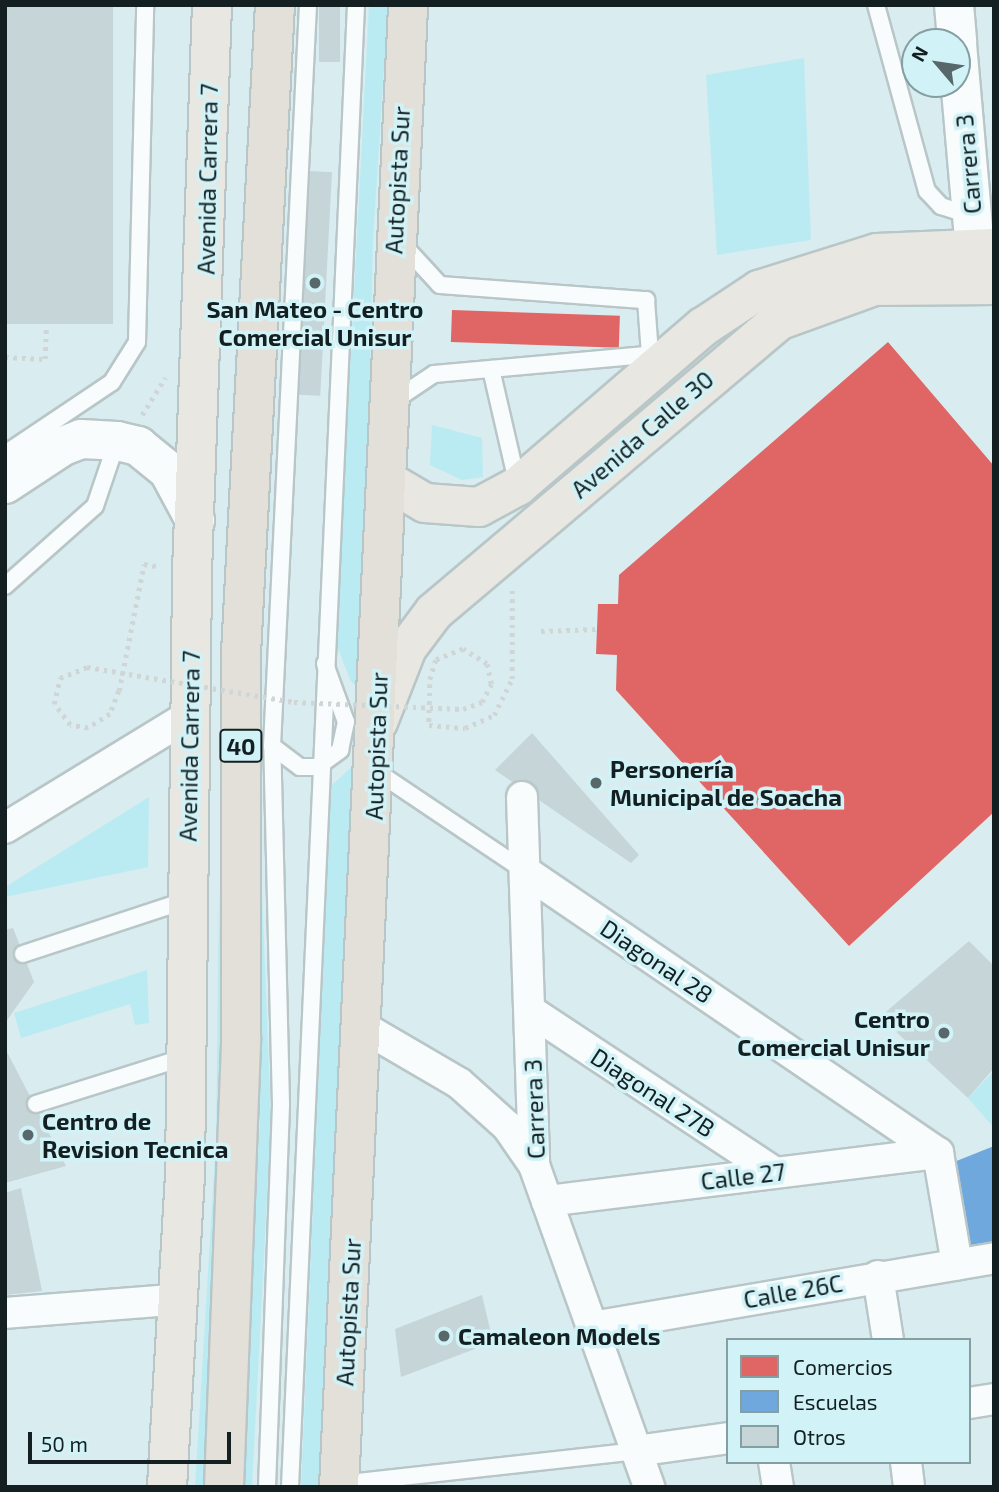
<!DOCTYPE html>
<meta charset="utf-8">
<style>
body{margin:0}
#map{position:relative;width:999px;height:1492px;overflow:hidden;background:#d9ecef;font-family:"Exo 2",sans-serif}
div>[style]{position:absolute}
.green>*{inset:0;background:#bbebf2}
.shops>*{inset:0;background:#e06666;transform-origin:0 0}
.schools>*{inset:0;background:#6fa8dc}
.building>*{inset:0;background:#c6d5d7;transform-origin:0 0}
.path>*{height:4.5px;margin-top:-2.25px;transform-origin:0;background:repeating-linear-gradient(90deg,#d0d6d6 0 3.5px,transparent 0 8.5px)}
.roads{filter:drop-shadow(2px 0 #b8c6c8) drop-shadow(-2px 0 #b8c6c8) drop-shadow(0 2px #b8c6c8) drop-shadow(0 -2px #b8c6c8)}
.service>*{height:16px;margin:-8px;padding:0 8px;transform-origin:8px;border-radius:8px;background:#f9fcfd}
.minor>*{height:30px;margin:-15px;padding:0 15px;transform-origin:15px;border-radius:15px;background:#f9fcfd}
.secondary>*{height:38px;margin:-19px;padding:0 19px;transform-origin:19px;border-radius:19px;background:#f9fcfd}
.primary>*{height:38px;margin:-19px;padding:0 19px;transform-origin:19px;border-radius:19px;background:#e8e7e1}
.trunk>*{height:38px;margin:-19px;padding:0 19px;transform-origin:19px;border-radius:19px;background:#e2e0d8}
.path-bridge>*{height:4.5px;margin-top:-2.25px;transform-origin:0;background:repeating-linear-gradient(90deg,#d0d6d6 0 3.5px,transparent 0 8.5px)}
.dots>*{width:19px;height:19px;translate:-50% -50%;box-sizing:border-box;border:4px solid #d1f2f7;border-radius:50%}
span{translate:-50% -50%;white-space:nowrap;text-align:center;line-height:1.15;-webkit-text-stroke:7px #d1f2f7;paint-order:stroke}
.shield-label span{padding:2px 5px;background:#d1f2f7;border:2px solid;border-radius:5px;-webkit-text-stroke-width:0}
.shield-label{font-size:23px;color:#131f21;font-weight:700}
.street-label{font-size:24px;color:#131f21}
.poi-label{font-size:24px;color:#131f21;font-weight:700}
.left{translate:0 -50%;text-align:left}
.right{translate:-100% -50%;text-align:right}
.frame{position:absolute;inset:0;border:7px solid #131f21;pointer-events:none}
.legend{position:absolute;left:726px;top:1338px;width:245px;height:126px;box-sizing:border-box;background:#d1f2f7;border:2px solid #859ea1;margin:0;padding:9px 12px;list-style:none;font-size:21px;color:#131f21}
.legend li{display:flex;align-items:center;gap:14px;height:35px}
.legend b{width:35px;border:2px solid #859ea1}
.north{position:absolute;left:901px;top:28px;width:70px;height:70px;box-sizing:border-box;background:#d1f2f7;border:2px solid #859ea1;border-radius:50%;rotate:299deg;font-size:19px;font-weight:700;line-height:28px;text-align:center;color:#131f21}
.north::after{content:'';display:block;margin:auto;width:24px;height:32px;background:#586769;clip-path:polygon(50% 0,100% 100%,50% 72%,0 100%)}
.scale{position:absolute;left:28px;top:1432px;width:203px;height:32px;box-sizing:border-box;border:4px solid #131f21;border-top:0;padding-left:9px;font-size:21px;line-height:24px;white-space:nowrap;color:#131f21;-webkit-text-stroke:5px #d1f2f7;paint-order:stroke}
</style>
<div id="map">
<div class="green">
<i style="clip-path:polygon(369px 5px,388px 5px,373px 240px,363px 694px,350px 680px,336px 643px)"></i>
<i style="clip-path:polygon(804px 58px,811px 240px,717px 255px,706px 75px)"></i>
<i style="clip-path:polygon(432px 425px,482px 438px,483px 477px,462px 480px,430px 465px)"></i>
<i style="clip-path:polygon(359px 760px,321px 1487px,301px 1487px,331px 786px)"></i>
<i style="clip-path:polygon(149px 797px,148px 867px,5px 897px,5px 887px)"></i>
<i style="clip-path:polygon(261px 866px,271px 1122px,252px 1487px,239px 1487px,260px 1121px)"></i>
<i style="clip-path:polygon(219px 891px,222px 1027px,206px 1487px,195px 1487px,216px 1140px)"></i>
<i style="clip-path:polygon(147px 970px,149px 1023px,135px 1025px,130px 1004px,21px 1038px,14px 1013px)"></i>
<i style="clip-path:polygon(994px 1071px,994px 1128px,968px 1098px)"></i>
</div>
<div class="shops">
<i style="left:452px;top:310px;width:168px;height:32px;rotate:2deg"></i>
<i style="clip-path:polygon(888px 342px,994px 466px,994px 812px,849px 946px,616px 690px,617px 655px,596px 654px,598px 604px,618px 604px,619px 575px)"></i>
</div>
<div class="schools">
<i style="clip-path:polygon(994px 1146px,994px 1246px,969px 1249px,954px 1162px)"></i>
</div>
<div class="building">
<i style="left:5px;top:5px;width:108px;height:319px"></i>
<i style="left:319px;top:5px;width:21px;height:57px"></i>
<i style="left:310px;top:171px;width:22px;height:224px;rotate:3deg"></i>
<i style="clip-path:polygon(532px 733px,639px 855px,631px 863px,495px 770px)"></i>
<i style="clip-path:polygon(13px 928px,34px 982px,5px 1023px,5px 930px)"></i>
<i style="clip-path:polygon(969px 941px,994px 966px,994px 1068px,968px 1098px,880px 1017px)"></i>
<i style="clip-path:polygon(5px 1048px,66px 1166px,5px 1183px)"></i>
<i style="clip-path:polygon(21px 1188px,42px 1291px,5px 1295px,5px 1193px)"></i>
<i style="clip-path:polygon(482px 1295px,493px 1342px,401px 1377px,395px 1329px)"></i>
</div>
<div class="path">
<i style="left:5px;top:357px;width:40px;rotate:2.9deg"></i>
<i style="left:45px;top:359px;width:34px;rotate:-88deg"></i>
<i style="left:142px;top:415px;width:44px;rotate:-58.1deg"></i>
<i style="left:541px;top:631px;width:56px;rotate:-2deg"></i>
<i style="left:430px;top:684px;width:41px;rotate:91.4deg"></i>
<i style="left:429px;top:725px;width:36px;rotate:5deg"></i>
<i style="left:465px;top:728px;width:32px;rotate:-24deg"></i>
<i style="left:494px;top:715px;width:40px;rotate:-63.4deg"></i>
<i style="left:512px;top:679px;width:90px;rotate:-90deg"></i>
<i style="left:119px;top:691px;width:129px;rotate:-78.9deg"></i>
<i style="left:144px;top:564px;width:17px;rotate:10deg"></i>
</div>
<div class="roads">
<div class="service">
<i style="left:876px;top:5px;width:193px;rotate:74.7deg"></i>
<i style="left:927px;top:191px;width:21px;rotate:47deg"></i>
<i style="left:941px;top:206px;width:33px;rotate:18deg"></i>
<i style="left:404px;top:246px;width:53px;rotate:47.3deg"></i>
<i style="left:440px;top:285px;width:207px;rotate:4.2deg"></i>
<i style="left:646px;top:300px;width:55px;rotate:85.8deg"></i>
<i style="left:491px;top:369px;width:120px;rotate:77deg"></i>
<i style="left:395px;top:400px;width:47px;rotate:-33.7deg"></i>
<i style="left:434px;top:374px;width:224px;rotate:-5.1deg"></i>
<i style="left:5px;top:454px;width:129px;rotate:-33.9deg"></i>
<i style="left:112px;top:382px;width:47px;rotate:-58deg"></i>
<i style="left:137px;top:342px;width:337px;rotate:-88.6deg"></i>
<i style="left:5px;top:586px;width:120px;rotate:-41.6deg"></i>
<i style="left:95px;top:506px;width:69px;rotate:-71.3deg"></i>
<i style="left:272px;top:746px;width:35px;rotate:37deg"></i>
<i style="left:300px;top:767px;width:17px"></i>
<i style="left:317px;top:767px;width:29px;rotate:-36deg"></i>
<i style="left:340px;top:750px;width:29px;rotate:-78deg"></i>
<i style="left:346px;top:722px;width:62px;rotate:-109.9deg"></i>
<i style="left:376px;top:771px;width:179px;rotate:33.9deg"></i>
<i style="left:23px;top:954px;width:173px;rotate:-18.2deg"></i>
<i style="left:36px;top:1104px;width:159px;rotate:-17.5deg"></i>
<i style="left:339px;top:1484px;width:299px;rotate:-6.3deg"></i>
<i style="left:267px;top:1487px;width:383px;rotate:-87.9deg"></i>
<i style="left:281px;top:1104px;width:358px;rotate:-91.4deg"></i>
<i style="left:272px;top:746px;width:742px;rotate:-87.22deg"></i>
<i style="left:290px;top:1487px;width:1483px;rotate:-87.45deg"></i>
</div>
<div class="minor">
<i style="left:522px;top:797px;width:368px;rotate:88.1deg"></i>
<i style="left:534px;top:1165px;width:342px;rotate:70.3deg"></i>
<i style="left:5px;top:828px;width:217px;rotate:-31.4deg"></i>
<i style="left:526px;top:872px;width:499px;rotate:34.3deg"></i>
<i style="left:532px;top:1012px;width:290px;rotate:33.5deg"></i>
<i style="left:363px;top:1027px;width:111px;rotate:30.3deg"></i>
<i style="left:459px;top:1083px;width:64px;rotate:41.9deg"></i>
<i style="left:507px;top:1126px;width:47px;rotate:55.3deg"></i>
<i style="left:938px;top:1153px;width:113px;rotate:80.3deg"></i>
<i style="left:547px;top:1201px;width:394px;rotate:-7deg"></i>
<i style="left:878px;top:1276px;width:65px;rotate:81.1deg"></i>
<i style="left:5px;top:1313px;width:177px;rotate:-4.5deg"></i>
<i style="left:592px;top:1327px;width:408px;rotate:-9.7deg"></i>
<i style="left:969px;top:1403px;width:25px;rotate:-9deg"></i>
<i style="left:636px;top:1451px;width:93px;rotate:-8deg"></i>
<i style="left:774px;top:1462px;width:25px;rotate:81deg"></i>
<i style="left:906px;top:1462px;width:25px;rotate:83deg"></i>
</div>
<div class="secondary">
<i style="left:954px;top:5px;width:37px;rotate:85deg"></i>
<i style="left:957px;top:44px;width:239px;rotate:85deg"></i>
<i style="left:5px;top:484px;width:69px;rotate:-33.2deg"></i>
<i style="left:63px;top:446px;width:19px;rotate:-21deg"></i>
<i style="left:81px;top:439px;width:36px;rotate:3deg"></i>
<i style="left:117px;top:441px;width:22px;rotate:13deg"></i>
<i style="left:138px;top:446px;width:38px;rotate:39deg"></i>
<i style="left:168px;top:470px;width:57px;rotate:61.6deg"></i>
</div>
<div class="primary">
<i style="left:386px;top:480px;width:45px;rotate:30.5deg"></i>
<i style="left:425px;top:503px;width:54px;rotate:4.2deg"></i>
<i style="left:479px;top:507px;width:44px;rotate:-28.3deg"></i>
<i style="left:518px;top:486px;width:244px;rotate:-40.7deg"></i>
<i style="left:703px;top:327px;width:67px;rotate:-33.5deg"></i>
<i style="left:759px;top:290px;width:124px;rotate:-17.4deg"></i>
<i style="left:877px;top:253px;width:117px;rotate:-2.4deg"></i>
<i style="left:378px;top:722px;width:79px;rotate:-68.6deg"></i>
<i style="left:407px;top:648px;width:45px;rotate:-53.1deg"></i>
<i style="left:434px;top:612px;width:451px;rotate:-40.2deg"></i>
<i style="left:778px;top:321px;width:102px;rotate:-20deg"></i>
<i style="left:874px;top:286px;width:120px;rotate:-0.5deg"></i>
<i style="left:167px;top:1487px;width:313px;rotate:-86.7deg"></i>
<i style="left:185px;top:1175px;width:603px;rotate:-89.33deg"></i>
<i style="left:192px;top:572px;width:567px;rotate:-87.98deg"></i>
</div>
<div class="trunk">
<i style="left:224px;top:1487px;width:450px;rotate:-87.8deg"></i>
<i style="left:241px;top:1037px;width:384px;rotate:-90deg"></i>
<i style="left:241px;top:653px;width:649px;rotate:-87deg"></i>
<i style="left:339px;top:1487px;width:1484px;rotate:-87.33deg"></i>
</div>
</div>
<div class="path-bridge">
<i style="left:119px;top:691px;width:25px;rotate:111deg"></i>
<i style="left:110px;top:714px;width:26px;rotate:148deg"></i>
<i style="left:88px;top:728px;width:18px;rotate:-171deg"></i>
<i style="left:70px;top:725px;width:26px;rotate:-127deg"></i>
<i style="left:54px;top:704px;width:27px;rotate:-77deg"></i>
<i style="left:60px;top:678px;width:29px;rotate:-22deg"></i>
<i style="left:87px;top:667px;width:210px;rotate:9.6deg"></i>
<i style="left:294px;top:702px;width:169px;rotate:2.4deg"></i>
<i style="left:463px;top:709px;width:20px;rotate:-20deg"></i>
<i style="left:482px;top:702px;width:20px;rotate:-63deg"></i>
<i style="left:491px;top:684px;width:20px;rotate:-101deg"></i>
<i style="left:487px;top:664px;width:28px;rotate:-148deg"></i>
<i style="left:463px;top:649px;width:29px;rotate:158deg"></i>
<i style="left:436px;top:660px;width:21px;rotate:107deg"></i>
</div>
<div class="dots">
<i style="left:315px;top:283px;background:#586769"></i>
<i style="left:596px;top:783px;background:#586769"></i>
<i style="left:944px;top:1033px;background:#586769"></i>
<i style="left:28px;top:1135px;background:#586769"></i>
<i style="left:444px;top:1336px;background:#586769"></i>
</div>
<div class="shield-label">
<span style="left:241px;top:746px">40</span>
</div>
<div class="street-label">
<span style="left:968px;top:164px;rotate:-95deg">Carrera 3</span>
<span style="left:207px;top:179px;rotate:-89deg">Avenida Carrera 7</span>
<span style="left:397px;top:180px;rotate:-87deg">Autopista Sur</span>
<span style="left:642px;top:434px;rotate:-41deg">Avenida Calle 30</span>
<span style="left:189px;top:746px;rotate:-89deg">Avenida Carrera 7</span>
<span style="left:376px;top:746px;rotate:-88deg">Autopista Sur</span>
<span style="left:657px;top:961px;rotate:34deg">Diagonal 28</span>
<span style="left:653px;top:1092px;rotate:33deg">Diagonal 27B</span>
<span style="left:534px;top:1109px;rotate:-92deg">Carrera 3</span>
<span style="left:743px;top:1176px;rotate:-7deg">Calle 27</span>
<span style="left:793px;top:1291px;rotate:-10deg">Calle 26C</span>
<span style="left:348px;top:1312px;rotate:-87deg">Autopista Sur</span>
</div>
<div class="poi-label">
<span style="left:315px;top:323px">San Mateo - Centro<br>Comercial Unisur</span>
<span class="left" style="left:610px;top:783px">Personería<br>Municipal de Soacha</span>
<span class="right" style="left:930px;top:1033px">Centro<br>Comercial Unisur</span>
<span class="left" style="left:42px;top:1135px">Centro de<br>Revision Tecnica</span>
<span class="left" style="left:458px;top:1336px">Camaleon Models</span>
</div>
<div class="frame"></div>
<ul class="legend">
<li><b style="height:19px;background:#e06666"></b>Comercios</li>
<li><b style="height:19px;background:#6fa8dc"></b>Escuelas</li>
<li><b style="height:19px;background:#c6d5d7"></b>Otros</li>
</ul>
<div class="north">N</div>
<div class="scale">50 m</div>
</div>
